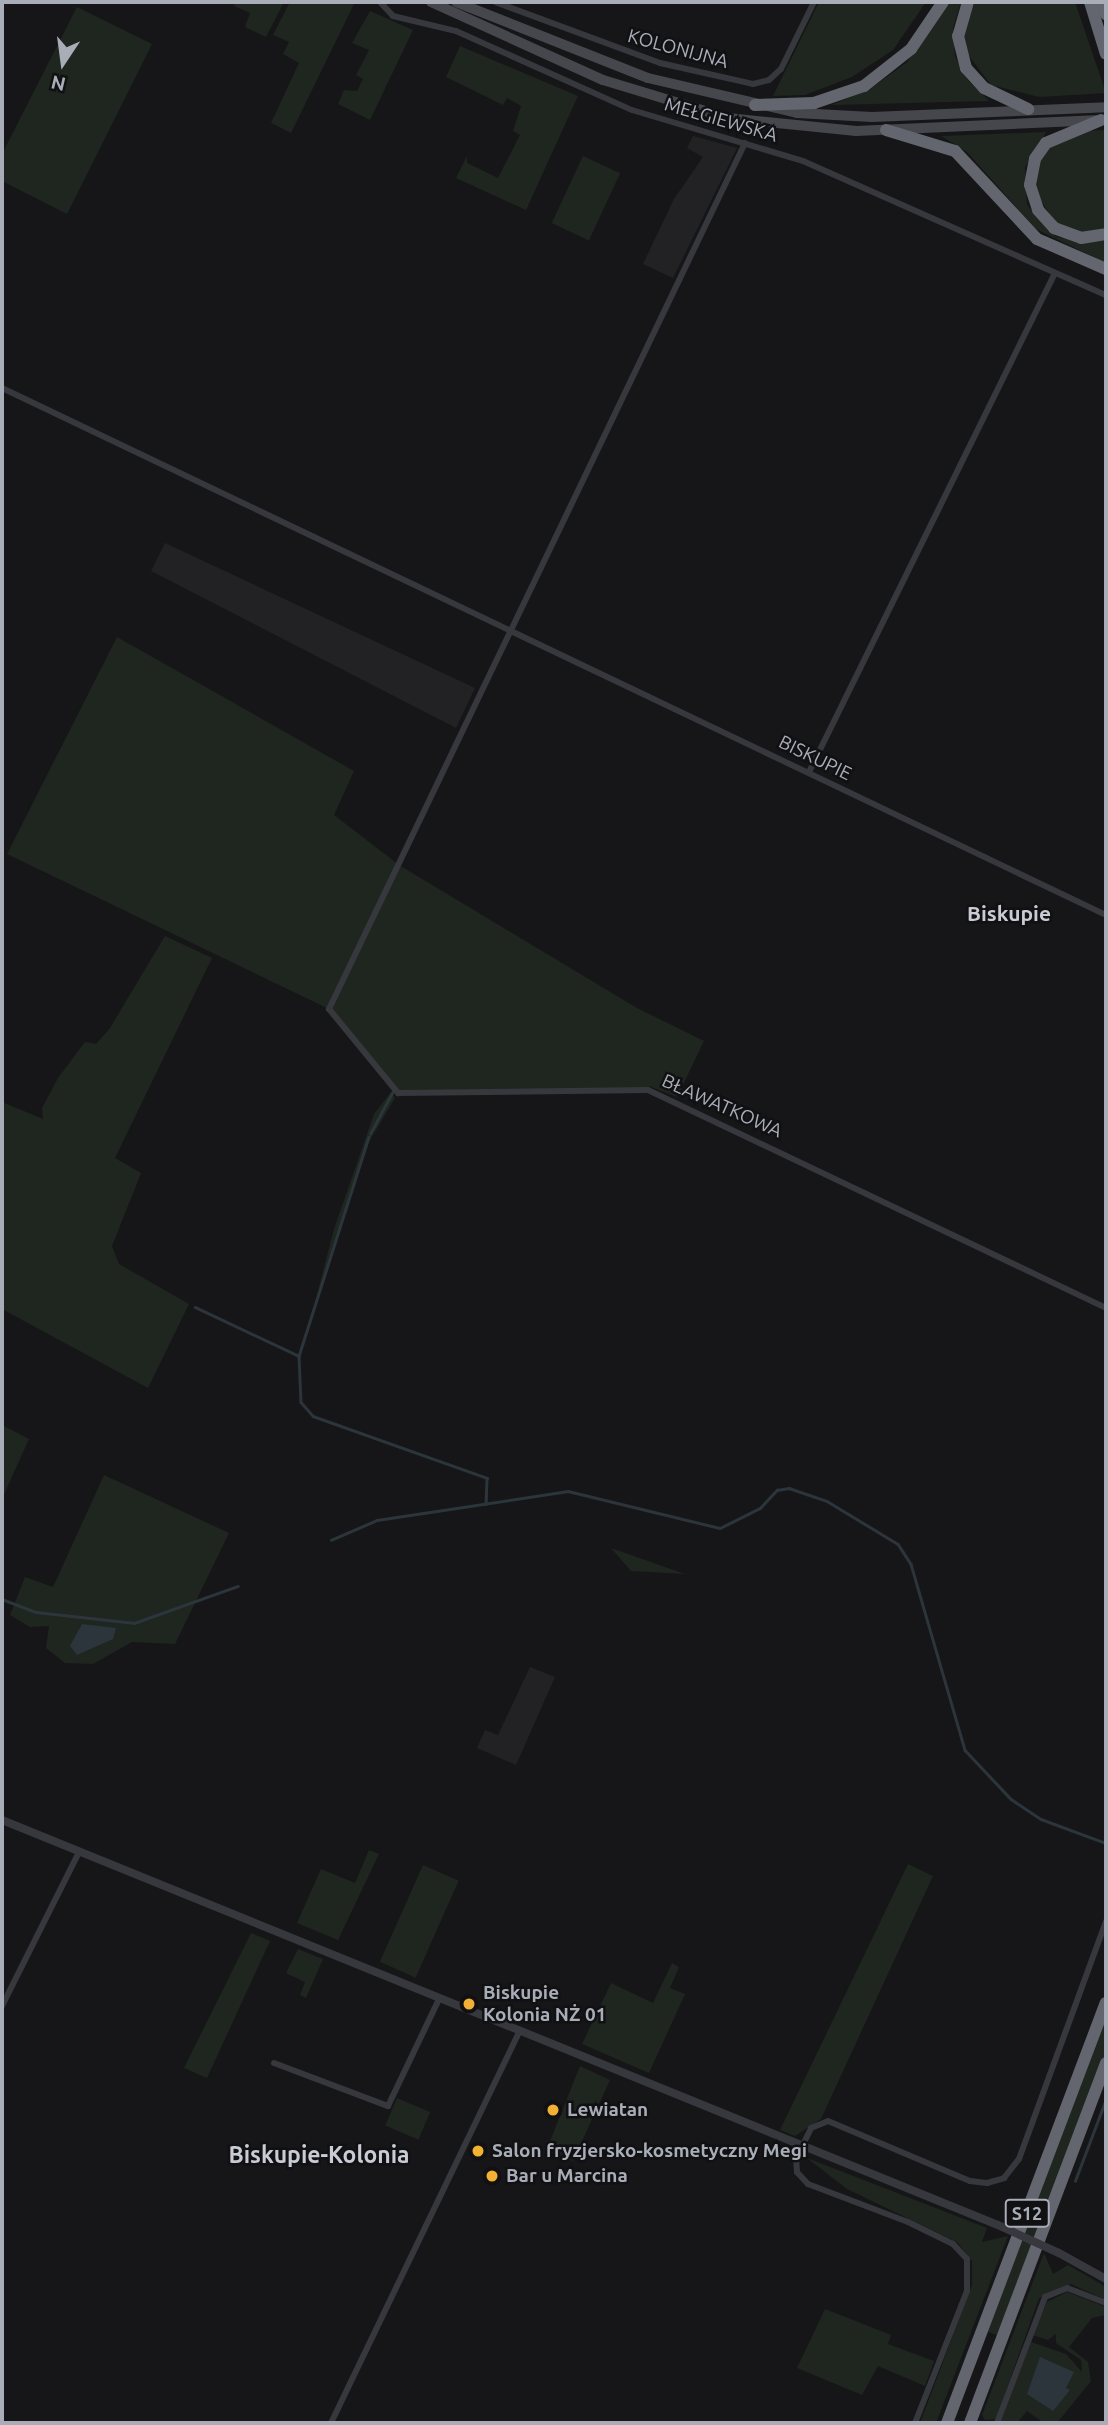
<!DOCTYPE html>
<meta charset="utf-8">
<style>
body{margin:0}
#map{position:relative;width:1108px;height:2425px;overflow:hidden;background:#161618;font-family:Ubuntu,sans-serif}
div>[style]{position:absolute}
.built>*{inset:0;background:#222225}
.green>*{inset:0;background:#1e261f;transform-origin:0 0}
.water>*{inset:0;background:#2c353c}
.stream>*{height:2.5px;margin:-1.25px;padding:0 1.25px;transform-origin:1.25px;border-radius:1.25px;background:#2c353c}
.minor>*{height:6px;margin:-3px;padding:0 3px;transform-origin:3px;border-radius:3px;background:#37383d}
.tertiary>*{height:8px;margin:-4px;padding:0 4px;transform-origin:4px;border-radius:4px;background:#37383d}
.secondary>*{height:10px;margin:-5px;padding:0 5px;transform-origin:5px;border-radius:5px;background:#45474d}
.motorway>*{height:12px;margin:-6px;padding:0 6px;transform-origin:6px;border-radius:6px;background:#63666e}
.tertiary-bridge>*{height:8px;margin:-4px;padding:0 4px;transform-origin:4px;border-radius:4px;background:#37383d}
.dots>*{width:19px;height:19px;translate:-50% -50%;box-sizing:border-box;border:4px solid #111113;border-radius:50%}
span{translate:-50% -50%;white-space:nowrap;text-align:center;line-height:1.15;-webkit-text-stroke:5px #111113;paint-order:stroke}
.shield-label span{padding:2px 5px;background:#111113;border:2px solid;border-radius:5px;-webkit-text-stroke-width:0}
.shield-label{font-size:18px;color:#a8adb8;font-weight:700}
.street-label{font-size:19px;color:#a8adb8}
.poi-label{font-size:19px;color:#a8adb8;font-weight:700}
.left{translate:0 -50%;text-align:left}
.neighbourhood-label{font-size:21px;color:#c9ccd4;font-weight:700}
.quarter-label{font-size:23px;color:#c9ccd4;font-weight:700}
.frame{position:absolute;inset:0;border:4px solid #a8adb8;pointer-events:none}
.north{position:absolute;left:28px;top:28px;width:70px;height:70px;-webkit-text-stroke:5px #111113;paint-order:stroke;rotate:193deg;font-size:19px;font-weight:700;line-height:28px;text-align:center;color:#a8adb8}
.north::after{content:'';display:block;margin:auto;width:24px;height:32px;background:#a8adb8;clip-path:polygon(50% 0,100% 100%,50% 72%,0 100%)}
</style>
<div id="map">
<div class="built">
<i style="clip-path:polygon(693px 136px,737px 148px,673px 278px,643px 264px,674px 199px,703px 157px,687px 148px)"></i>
<i style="clip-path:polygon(165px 543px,475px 688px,456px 728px,151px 571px)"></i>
<i style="clip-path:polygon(530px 1667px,555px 1677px,516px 1765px,477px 1748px,485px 1730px,498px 1735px)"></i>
</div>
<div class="green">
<i style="clip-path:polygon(236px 2px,284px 2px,266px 37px,245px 27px,250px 13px,234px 6px)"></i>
<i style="clip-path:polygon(290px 2px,355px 2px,291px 133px,271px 123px,299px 63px,283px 54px,289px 42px,273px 35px)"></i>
<i style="clip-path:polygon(819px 2px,926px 2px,893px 50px,852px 77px,805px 95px,773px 96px)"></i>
<i style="clip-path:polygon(948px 2px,961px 2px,953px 28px,955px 56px,967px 79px,989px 101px,831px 105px,869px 90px,907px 62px)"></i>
<i style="clip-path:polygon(975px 2px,1075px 2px,1106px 93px,1039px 97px,991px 85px,966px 52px,964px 31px)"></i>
<i style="clip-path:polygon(77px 7px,152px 44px,67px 214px,2px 181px,2px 154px)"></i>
<i style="clip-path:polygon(370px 11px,413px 30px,370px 120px,338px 104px,344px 90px,357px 91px,363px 79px,356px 75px,369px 50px,352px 43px)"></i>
<i style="clip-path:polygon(460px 46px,578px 96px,526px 210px,456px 178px,467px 156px,467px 163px,498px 178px,520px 135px,513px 131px,521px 106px,507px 98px,503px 105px,446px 77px)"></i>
<i style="clip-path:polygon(1106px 130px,1106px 228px,1083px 233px,1055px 223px,1036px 193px,1037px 167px,1051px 144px,1078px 131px)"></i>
<i style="clip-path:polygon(1046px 132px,1025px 167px,1027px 205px,1056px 237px,1106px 241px,1106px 263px,1036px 229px,967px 152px,941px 136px)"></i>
<i style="left:583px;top:156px;width:41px;height:74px;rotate:25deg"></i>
<i style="clip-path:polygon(117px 637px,354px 771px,334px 815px,399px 865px,637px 1008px,704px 1041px,677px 1097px,649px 1086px,648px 1090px,398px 1093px,329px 1009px,7px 854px)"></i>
<i style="clip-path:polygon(165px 936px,212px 958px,115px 1158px,141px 1173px,112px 1246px,119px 1264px,189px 1304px,148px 1388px,2px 1309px,2px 1102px,43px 1119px,42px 1108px,58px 1078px,85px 1042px,96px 1044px,110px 1028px)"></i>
<i style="clip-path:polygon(391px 1092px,395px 1098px,367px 1145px,316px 1298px,334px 1229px,374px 1114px)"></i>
<i style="clip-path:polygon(2px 1425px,29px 1439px,2px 1499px)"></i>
<i style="clip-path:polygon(104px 1475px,229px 1533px,175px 1644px,132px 1642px,93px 1664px,65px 1663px,46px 1648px,49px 1626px,30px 1627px,10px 1615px,25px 1577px,53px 1587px)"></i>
<i style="clip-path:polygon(611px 1548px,685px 1574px,631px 1571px)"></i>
<i style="clip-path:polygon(369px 1850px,379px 1854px,338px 1940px,297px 1923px,321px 1869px,355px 1883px)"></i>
<i style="clip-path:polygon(908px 1864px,933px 1876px,821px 2119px,795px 2136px,780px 2130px)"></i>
<i style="left:423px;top:1865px;width:39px;height:106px;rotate:24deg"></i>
<i style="clip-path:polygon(251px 1933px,270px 1941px,207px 2078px,184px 2068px)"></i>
<i style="clip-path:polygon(298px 1949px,323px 1959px,306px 1998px,300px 1995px,305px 1982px,286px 1973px)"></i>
<i style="clip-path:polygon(672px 1963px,679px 1967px,670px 1988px,685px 1994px,649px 2073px,582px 2044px,611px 1983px,653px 2003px)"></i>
<i style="clip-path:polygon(1106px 2015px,1106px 2052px,998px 2335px,993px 2334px,987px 2331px)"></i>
<i style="clip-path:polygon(580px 2066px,610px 2080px,573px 2161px,546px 2151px)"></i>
<i style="left:397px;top:2098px;width:36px;height:30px;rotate:23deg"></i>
<i style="clip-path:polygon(807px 2158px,987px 2228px,982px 2242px,1008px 2236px,936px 2423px,920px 2423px,972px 2285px,972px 2261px,957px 2242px,847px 2189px)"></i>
<i style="clip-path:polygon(1044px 2253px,1053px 2274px,1068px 2265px,1106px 2287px,1106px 2300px,1071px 2284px,1039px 2298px,996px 2419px,985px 2420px,982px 2415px)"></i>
<i style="clip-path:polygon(1067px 2292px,1106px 2307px,1106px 2315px,1092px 2318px,1069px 2347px,1088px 2362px,1091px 2381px,1057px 2423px,1044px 2423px,1027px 2411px,1017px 2423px,999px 2423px,1031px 2342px,1066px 2354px,1082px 2372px,1081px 2360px,1056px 2343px,1056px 2334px,1048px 2340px,1032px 2335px,1047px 2302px)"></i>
<i style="clip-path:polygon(825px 2309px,891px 2335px,888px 2344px,934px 2361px,925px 2386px,878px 2366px,862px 2395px,797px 2368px)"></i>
</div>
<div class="water">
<i style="clip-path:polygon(82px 1624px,116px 1628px,113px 1639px,77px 1655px,70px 1646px)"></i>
<i style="clip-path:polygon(1040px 2357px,1074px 2372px,1066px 2388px,1070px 2390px,1053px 2411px,1027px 2394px)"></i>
</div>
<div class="stream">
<i style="left:370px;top:1134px;width:47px;rotate:-61.8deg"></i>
<i style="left:369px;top:1137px;width:230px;rotate:107.7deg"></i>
<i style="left:299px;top:1356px;width:46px;rotate:87.5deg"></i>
<i style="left:301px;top:1402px;width:18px;rotate:49deg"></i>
<i style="left:313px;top:1416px;width:185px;rotate:19.6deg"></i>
<i style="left:487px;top:1478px;width:26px;rotate:92deg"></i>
<i style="left:195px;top:1307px;width:115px;rotate:25.2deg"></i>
<i style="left:331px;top:1540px;width:50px;rotate:-23.5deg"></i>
<i style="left:377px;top:1520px;width:193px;rotate:-8.6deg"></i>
<i style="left:568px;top:1491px;width:156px;rotate:13.7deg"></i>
<i style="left:720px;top:1528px;width:45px;rotate:-26.6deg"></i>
<i style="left:760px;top:1508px;width:25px;rotate:-47deg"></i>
<i style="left:777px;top:1490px;width:12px;rotate:-9deg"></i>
<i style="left:789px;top:1488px;width:40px;rotate:18.9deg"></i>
<i style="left:827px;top:1501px;width:83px;rotate:31.2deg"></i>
<i style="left:898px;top:1544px;width:24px;rotate:57deg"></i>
<i style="left:911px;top:1564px;width:194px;rotate:73.8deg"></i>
<i style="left:965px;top:1750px;width:67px;rotate:46.8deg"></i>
<i style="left:1011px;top:1799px;width:36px;rotate:34deg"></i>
<i style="left:1041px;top:1819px;width:69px;rotate:20.3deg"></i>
<i style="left:2px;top:1599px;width:36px;rotate:21deg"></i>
<i style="left:36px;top:1612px;width:99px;rotate:6.4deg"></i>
<i style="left:134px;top:1623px;width:110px;rotate:-19.6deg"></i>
<i style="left:1075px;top:2181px;width:88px;rotate:-69.3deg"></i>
</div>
<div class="minor">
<i style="left:380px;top:2px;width:19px;rotate:47deg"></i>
<i style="left:393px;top:16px;width:65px;rotate:13.4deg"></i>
<i style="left:456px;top:31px;width:193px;rotate:24.2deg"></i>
<i style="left:632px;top:110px;width:178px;rotate:16.6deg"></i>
<i style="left:803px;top:161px;width:331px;rotate:23.9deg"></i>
<i style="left:495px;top:2px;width:176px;rotate:20.3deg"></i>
<i style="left:660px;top:63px;width:95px;rotate:12.7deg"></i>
<i style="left:753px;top:84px;width:16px;rotate:-14deg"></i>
<i style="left:769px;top:80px;width:16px;rotate:-43deg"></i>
<i style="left:781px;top:69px;width:75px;rotate:-63.8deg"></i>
<i style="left:745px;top:143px;width:961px;rotate:115.66deg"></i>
<i style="left:329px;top:1009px;width:109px;rotate:50.6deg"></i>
<i style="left:398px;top:1093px;width:250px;rotate:-0.7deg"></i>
<i style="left:648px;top:1090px;width:507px;rotate:25.45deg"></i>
<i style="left:2px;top:388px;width:1223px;rotate:25.52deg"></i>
<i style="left:809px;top:772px;width:554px;rotate:-63.76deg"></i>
<i style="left:2px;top:2006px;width:172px;rotate:-63.4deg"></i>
<i style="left:274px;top:2063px;width:122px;rotate:20.7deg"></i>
<i style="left:388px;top:2106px;width:119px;rotate:-64.5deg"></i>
<i style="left:331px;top:2423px;width:435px;rotate:-64.3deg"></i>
<i style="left:915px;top:2423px;width:142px;rotate:-68.5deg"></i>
<i style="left:967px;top:2291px;width:32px;rotate:-90deg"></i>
<i style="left:967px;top:2259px;width:21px;rotate:-133deg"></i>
<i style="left:953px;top:2244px;width:50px;rotate:-153.9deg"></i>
<i style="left:908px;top:2222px;width:107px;rotate:-159.2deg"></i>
<i style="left:808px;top:2184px;width:16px;rotate:-133deg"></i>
<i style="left:797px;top:2172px;width:13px;rotate:-94deg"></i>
<i style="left:796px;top:2159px;width:34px;rotate:-64deg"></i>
<i style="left:811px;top:2128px;width:18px;rotate:-22deg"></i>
<i style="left:828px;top:2121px;width:154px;rotate:22.9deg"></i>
<i style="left:970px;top:2181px;width:17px;rotate:7deg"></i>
<i style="left:987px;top:2183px;width:18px;rotate:-16deg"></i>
<i style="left:1004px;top:2178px;width:24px;rotate:-52deg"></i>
<i style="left:1019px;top:2159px;width:253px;rotate:-69.9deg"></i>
<i style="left:997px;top:2423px;width:135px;rotate:-69.1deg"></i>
<i style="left:1045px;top:2297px;width:24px;rotate:-22deg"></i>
<i style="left:1067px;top:2288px;width:42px;rotate:21deg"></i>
</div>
<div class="tertiary">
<i style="left:2px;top:1820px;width:1075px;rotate:22.13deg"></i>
<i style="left:1059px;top:2253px;width:54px;rotate:29deg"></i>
</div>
<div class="secondary">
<i style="left:431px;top:2px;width:189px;rotate:24.4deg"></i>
<i style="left:603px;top:80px;width:131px;rotate:16.9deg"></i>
<i style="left:728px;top:118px;width:129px;rotate:5.8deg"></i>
<i style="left:856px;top:131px;width:239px;rotate:-2.6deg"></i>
<i style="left:456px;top:2px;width:206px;rotate:21.6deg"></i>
<i style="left:648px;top:78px;width:153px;rotate:13.2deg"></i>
<i style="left:797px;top:113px;width:75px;rotate:3.1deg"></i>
<i style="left:872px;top:117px;width:234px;rotate:-2.4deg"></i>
</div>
<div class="motorway">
<i style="left:968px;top:2px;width:35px;rotate:106deg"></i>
<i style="left:958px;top:36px;width:33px;rotate:76deg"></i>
<i style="left:966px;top:68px;width:27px;rotate:48deg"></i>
<i style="left:984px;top:88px;width:49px;rotate:25.5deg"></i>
<i style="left:1090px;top:2px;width:54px;rotate:72.9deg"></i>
<i style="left:1102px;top:2px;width:13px;rotate:72deg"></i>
<i style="left:755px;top:105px;width:59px;rotate:-1.9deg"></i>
<i style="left:814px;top:103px;width:53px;rotate:-18.8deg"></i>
<i style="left:864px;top:86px;width:60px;rotate:-38.2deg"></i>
<i style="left:911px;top:49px;width:57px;rotate:-55.8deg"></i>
<i style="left:1101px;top:120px;width:60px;rotate:157.3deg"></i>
<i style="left:1046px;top:143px;width:19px;rotate:125deg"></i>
<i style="left:1035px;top:159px;width:26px;rotate:101deg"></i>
<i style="left:1030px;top:185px;width:26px;rotate:72deg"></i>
<i style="left:1038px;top:210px;width:24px;rotate:48deg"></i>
<i style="left:1054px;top:228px;width:29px;rotate:20deg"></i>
<i style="left:1081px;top:238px;width:25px;rotate:-9deg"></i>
<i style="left:886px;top:130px;width:72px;rotate:16.9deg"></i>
<i style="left:955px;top:151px;width:120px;rotate:47deg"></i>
<i style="left:1037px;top:239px;width:75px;rotate:23.5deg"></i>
<i style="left:947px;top:2423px;width:449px;rotate:-69.3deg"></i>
<i style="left:970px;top:2423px;width:385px;rotate:-69.3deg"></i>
</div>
<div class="tertiary-bridge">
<i style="left:998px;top:2225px;width:67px;rotate:24.7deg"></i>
</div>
<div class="dots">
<i style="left:469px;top:2004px;background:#f2b134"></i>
<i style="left:553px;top:2110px;background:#f2b134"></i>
<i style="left:478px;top:2151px;background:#f2b134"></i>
<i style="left:492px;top:2176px;background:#f2b134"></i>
</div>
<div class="shield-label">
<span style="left:1027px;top:2213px">S12</span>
</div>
<div class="street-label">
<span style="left:678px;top:49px;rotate:15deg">KOLONIJNA</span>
<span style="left:721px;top:120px;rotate:16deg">MEŁGIEWSKA</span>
<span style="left:815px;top:758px;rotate:26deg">BISKUPIE</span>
<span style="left:722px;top:1106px;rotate:24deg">BŁAWATKOWA</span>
</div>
<div class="poi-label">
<span class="left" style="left:483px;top:2004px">Biskupie<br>Kolonia NŻ 01</span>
<span class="left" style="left:567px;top:2110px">Lewiatan</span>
<span class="left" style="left:492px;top:2151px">Salon fryzjersko-kosmetyczny Megi</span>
<span class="left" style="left:506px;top:2176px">Bar u Marcina</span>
</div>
<div class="neighbourhood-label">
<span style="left:1009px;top:913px">Biskupie</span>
</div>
<div class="quarter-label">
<span style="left:319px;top:2155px">Biskupie-Kolonia</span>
</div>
<div class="frame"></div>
<div class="north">N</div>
</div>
